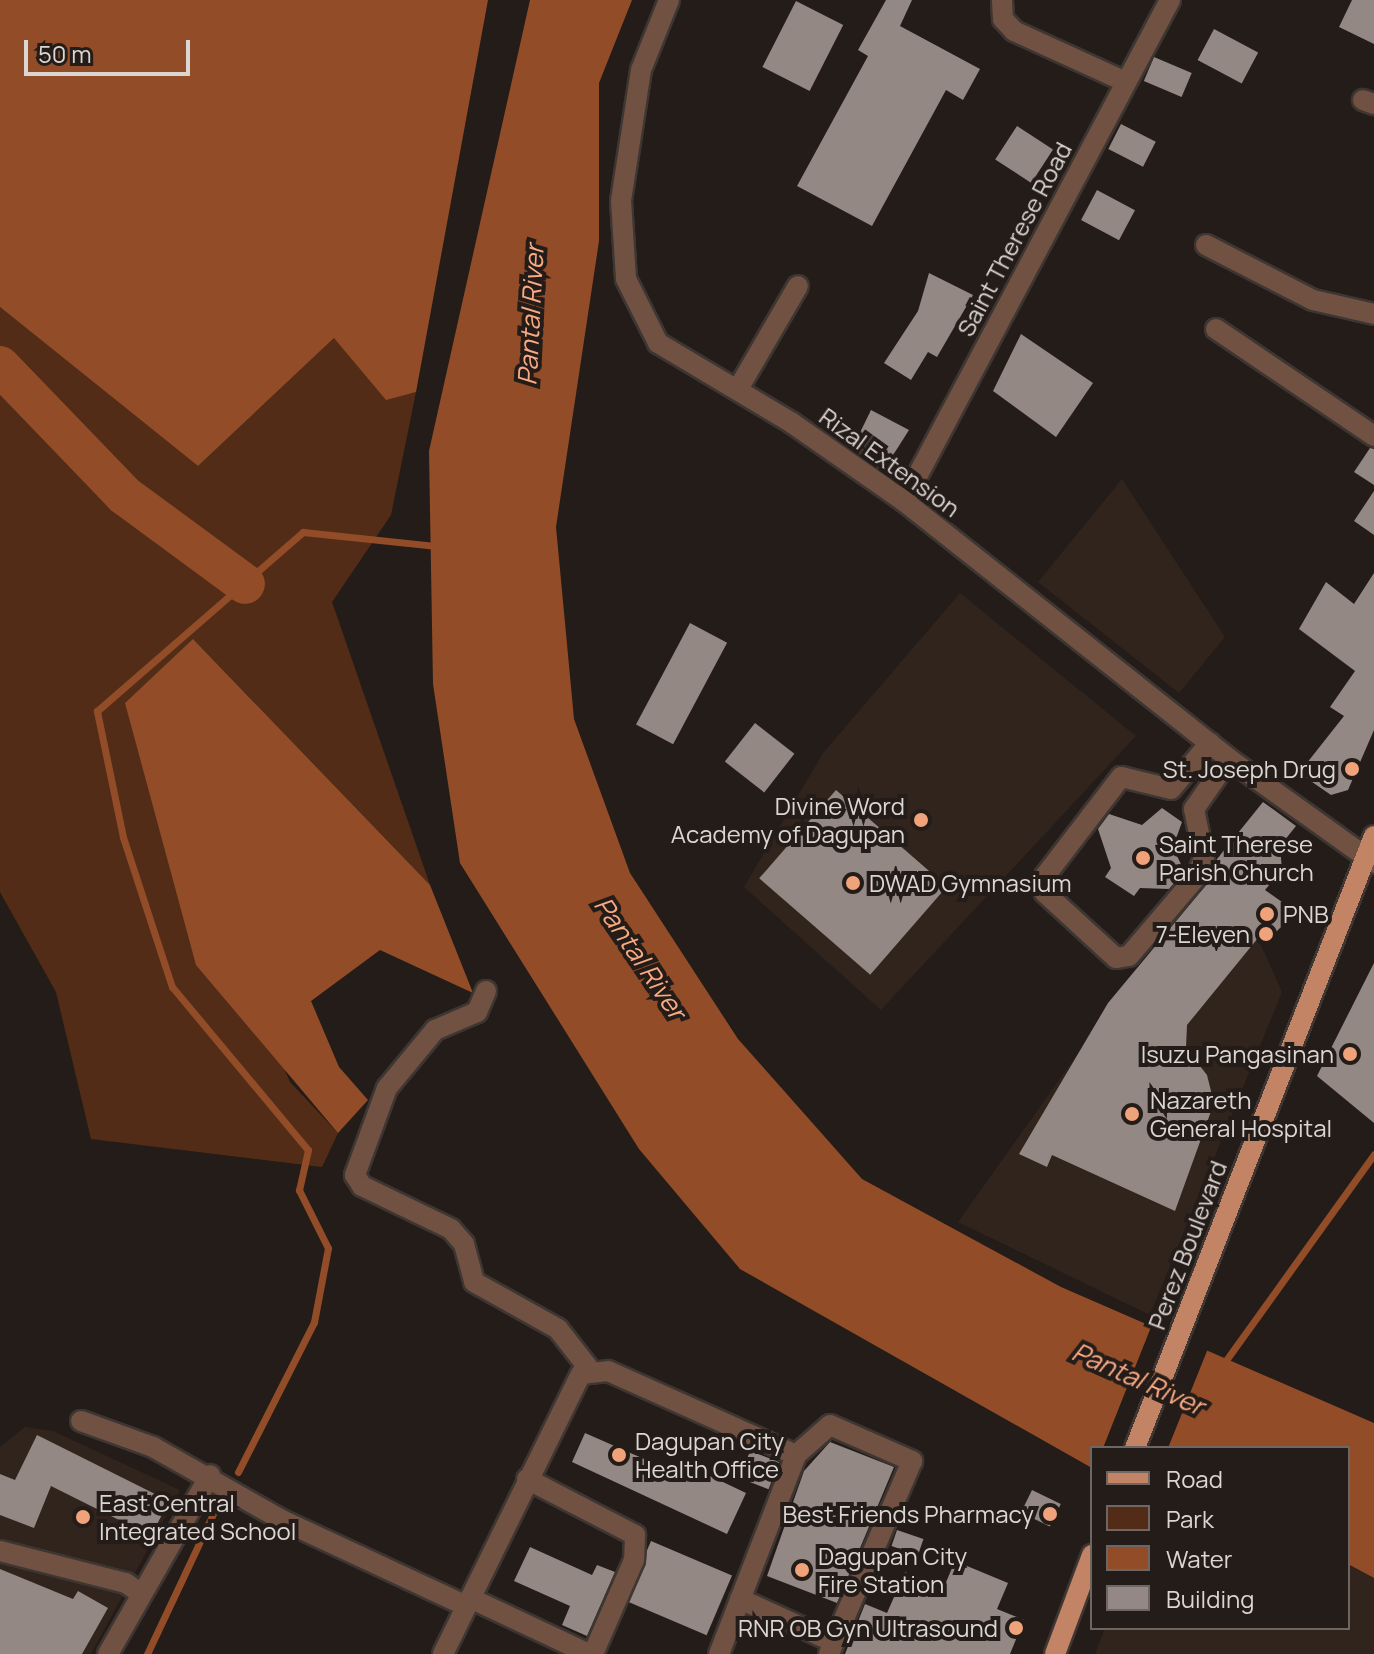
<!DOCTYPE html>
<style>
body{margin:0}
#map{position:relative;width:1374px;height:1654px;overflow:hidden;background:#241c18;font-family:Manrope,sans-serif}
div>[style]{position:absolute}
.built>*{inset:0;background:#31241d}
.green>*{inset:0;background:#532c17}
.water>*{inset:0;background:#924d28}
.pier>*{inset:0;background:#241c18}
.stream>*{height:7px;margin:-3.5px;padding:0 3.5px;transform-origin:3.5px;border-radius:3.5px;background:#924d28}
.river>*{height:40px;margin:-20px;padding:0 20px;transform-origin:20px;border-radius:20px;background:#924d28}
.building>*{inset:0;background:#938883;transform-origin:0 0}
.roads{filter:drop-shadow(2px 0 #3e3632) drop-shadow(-2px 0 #3e3632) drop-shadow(0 2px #3e3632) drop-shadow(0 -2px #3e3632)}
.minor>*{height:20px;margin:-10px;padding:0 10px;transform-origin:10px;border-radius:10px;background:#705142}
.major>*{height:20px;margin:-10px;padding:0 10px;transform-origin:10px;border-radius:10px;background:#c38465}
.dots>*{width:22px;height:22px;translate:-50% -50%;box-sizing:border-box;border:4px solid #241c18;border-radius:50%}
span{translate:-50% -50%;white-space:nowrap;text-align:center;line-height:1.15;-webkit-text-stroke:8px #241c18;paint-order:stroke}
.street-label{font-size:24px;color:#dcd6d3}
.poi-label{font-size:24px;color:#dcd6d3}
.right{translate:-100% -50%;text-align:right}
.left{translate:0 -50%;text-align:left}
.water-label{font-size:26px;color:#faaa83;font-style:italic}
.legend{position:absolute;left:1090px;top:1446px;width:260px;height:184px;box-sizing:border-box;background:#241c18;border:2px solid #6e6663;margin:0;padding:10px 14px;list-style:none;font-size:24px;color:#dcd6d3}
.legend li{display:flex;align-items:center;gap:16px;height:40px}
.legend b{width:40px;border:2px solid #6e6663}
.scale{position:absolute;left:24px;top:40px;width:166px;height:36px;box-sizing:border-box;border:4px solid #dcd6d3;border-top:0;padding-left:10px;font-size:24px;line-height:28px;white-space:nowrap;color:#dcd6d3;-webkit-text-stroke:6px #241c18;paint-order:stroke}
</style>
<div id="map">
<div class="built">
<i style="clip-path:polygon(1122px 479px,1225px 637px,1179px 693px,1038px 582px)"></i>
<i style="clip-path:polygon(960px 593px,1136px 736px,881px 1010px,744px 887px,823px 753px)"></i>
<i style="clip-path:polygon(1195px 889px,1261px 945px,1282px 992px,1150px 1315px,958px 1222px)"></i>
<i style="clip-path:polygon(25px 1427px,53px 1431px,180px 1490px,91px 1654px,0 1654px,0 1447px)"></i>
<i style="clip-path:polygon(1348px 1564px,1374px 1578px,1374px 1654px,1095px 1654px,1105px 1628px,1348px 1628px)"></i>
</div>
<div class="green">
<i style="clip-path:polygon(0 307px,198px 466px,335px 337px,386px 399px,416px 392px,391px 515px,332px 602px,430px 885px,194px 640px,125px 703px,290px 1082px,338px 1133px,322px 1167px,91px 1139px,56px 992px,0 892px)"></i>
</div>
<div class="water">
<i style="clip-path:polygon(0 0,488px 0,416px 392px,386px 400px,334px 338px,198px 466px,0 307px)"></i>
<i style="clip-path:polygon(530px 0,632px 0,599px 83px,599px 241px,556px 527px,574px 719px,630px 873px,738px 1039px,862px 1179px,1061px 1287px,1374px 1423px,1374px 1578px,1348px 1564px,1348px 1448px,1092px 1448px,1092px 1468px,740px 1269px,639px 1149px,460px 863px,433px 684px,429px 451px)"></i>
<i style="clip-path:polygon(193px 639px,430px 885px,473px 993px,380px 950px,311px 1001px,339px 1067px,368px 1100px,338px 1133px,196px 965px,125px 703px)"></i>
</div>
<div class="pier">
<i style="clip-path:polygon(1153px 1322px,1209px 1346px,1168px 1448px,1103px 1448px)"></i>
</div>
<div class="stream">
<i style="left:1224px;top:1363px;width:257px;rotate:-54.3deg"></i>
<i style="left:238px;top:1472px;width:168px;rotate:-63.1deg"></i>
<i style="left:314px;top:1322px;width:75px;rotate:-79.3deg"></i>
<i style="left:328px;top:1248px;width:65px;rotate:-116.6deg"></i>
<i style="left:299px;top:1190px;width:41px;rotate:-77.3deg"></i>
<i style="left:308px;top:1150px;width:212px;rotate:-129.8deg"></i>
<i style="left:172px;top:987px;width:158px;rotate:-108.1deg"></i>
<i style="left:123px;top:837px;width:129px;rotate:-101.7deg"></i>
<i style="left:97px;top:711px;width:273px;rotate:-41deg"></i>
<i style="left:303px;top:532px;width:135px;rotate:6deg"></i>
<i style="left:147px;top:1654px;width:167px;rotate:-64.8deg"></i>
</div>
<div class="river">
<i style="left:0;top:366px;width:179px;rotate:46.1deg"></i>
<i style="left:124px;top:495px;width:150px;rotate:36.3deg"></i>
</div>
<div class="building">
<i style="clip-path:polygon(886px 0,912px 0,900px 26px,980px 69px,963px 100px,946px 90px,872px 226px,797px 186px,868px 56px,858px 50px)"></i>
<i style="clip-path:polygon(1352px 0,1374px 0,1374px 44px,1339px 27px)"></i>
<i style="left:796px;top:1px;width:53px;height:74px;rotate:27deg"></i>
<i style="left:1214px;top:29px;width:50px;height:35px;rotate:28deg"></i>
<i style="left:1154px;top:57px;width:41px;height:26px;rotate:23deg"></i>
<i style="left:1121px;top:124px;width:39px;height:28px;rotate:27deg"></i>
<i style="left:1017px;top:126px;width:43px;height:40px;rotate:33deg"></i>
<i style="left:1097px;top:190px;width:43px;height:34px;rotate:28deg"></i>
<i style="clip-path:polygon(929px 273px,973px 295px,937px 357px,928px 352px,911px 380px,884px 363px,918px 311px)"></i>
<i style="clip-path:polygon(1021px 334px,1093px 383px,1056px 437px,993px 391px)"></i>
<i style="clip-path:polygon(871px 410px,909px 430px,883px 471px,852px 449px)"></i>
<i style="clip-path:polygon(1370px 448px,1374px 449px,1374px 485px,1354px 472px)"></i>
<i style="clip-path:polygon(1374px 491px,1374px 535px,1354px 521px)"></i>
<i style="clip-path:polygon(1374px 573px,1374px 730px,1348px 790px,1331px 795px,1299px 773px,1344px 716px,1330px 707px,1355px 671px,1299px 629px,1326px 582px,1354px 604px)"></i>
<i style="left:690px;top:623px;width:42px;height:115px;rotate:28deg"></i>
<i style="left:755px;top:723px;width:50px;height:49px;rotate:38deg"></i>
<i style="left:836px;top:790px;width:147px;height:117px;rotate:41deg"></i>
<i style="clip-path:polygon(1263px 802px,1296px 826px,1280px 846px,1282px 870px,1265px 890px,1296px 912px,1265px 943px,1258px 938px,1187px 1025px,1186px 1048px,1207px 1075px,1214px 1103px,1175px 1211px,1052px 1155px,1047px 1167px,1019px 1154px,1108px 1003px,1207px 884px,1217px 859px)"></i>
<i style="clip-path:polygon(1162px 808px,1182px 822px,1173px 847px,1184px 871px,1169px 889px,1140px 888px,1134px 896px,1105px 877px,1111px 868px,1098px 829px,1109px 814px,1142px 825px)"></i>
<i style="clip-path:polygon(1374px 963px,1374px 1123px,1317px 1076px)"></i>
<i style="clip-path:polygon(585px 1433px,676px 1473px,681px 1462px,746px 1493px,727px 1534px,572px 1462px)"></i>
<i style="clip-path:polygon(37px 1435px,169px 1501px,151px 1536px,51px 1486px,34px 1528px,0 1515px,0 1474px,15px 1480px)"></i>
<i style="clip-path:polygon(830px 1442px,894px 1467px,837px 1603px,767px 1576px,804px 1471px)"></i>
<i style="left:750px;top:1451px;width:31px;height:29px;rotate:21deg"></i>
<i style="left:1032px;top:1490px;width:32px;height:25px;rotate:26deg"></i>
<i style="left:897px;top:1530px;width:28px;height:17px;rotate:19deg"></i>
<i style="left:651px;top:1541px;width:88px;height:65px;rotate:23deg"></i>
<i style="clip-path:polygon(530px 1547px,592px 1575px,597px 1565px,615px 1572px,587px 1636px,562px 1625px,570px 1606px,514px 1581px)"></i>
<i style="clip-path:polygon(955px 1561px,1008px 1583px,997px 1609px,1024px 1620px,1010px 1654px,845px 1654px,865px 1604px,887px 1613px,905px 1572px,944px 1587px)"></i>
<i style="clip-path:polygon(0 1569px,73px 1599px,78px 1591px,108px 1608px,82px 1654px,0 1654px)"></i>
</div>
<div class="roads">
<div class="minor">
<i style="left:669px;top:0;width:75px;rotate:111.8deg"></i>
<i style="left:641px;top:70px;width:133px;rotate:98.7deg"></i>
<i style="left:621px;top:201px;width:78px;rotate:86.3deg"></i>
<i style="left:626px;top:279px;width:72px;rotate:63.4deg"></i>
<i style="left:658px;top:343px;width:156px;rotate:30.8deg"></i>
<i style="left:792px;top:423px;width:136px;rotate:34.9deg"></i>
<i style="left:904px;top:501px;width:415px;rotate:38.4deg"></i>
<i style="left:1229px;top:759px;width:178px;rotate:35.6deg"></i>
<i style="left:1002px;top:0;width:19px;rotate:87deg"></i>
<i style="left:1003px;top:19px;width:16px;rotate:47deg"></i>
<i style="left:1014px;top:31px;width:123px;rotate:24.5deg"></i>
<i style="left:1363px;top:100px;width:12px;rotate:20deg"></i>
<i style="left:1206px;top:245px;width:120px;rotate:27.2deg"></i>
<i style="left:1313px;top:300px;width:63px;rotate:12.9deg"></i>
<i style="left:1216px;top:329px;width:191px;rotate:34.1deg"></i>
<i style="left:738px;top:389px;width:119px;rotate:-59.8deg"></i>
<i style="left:904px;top:501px;width:567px;rotate:-62.03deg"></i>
<i style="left:1210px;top:743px;width:60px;rotate:130.3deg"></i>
<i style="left:1171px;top:789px;width:51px;rotate:-166.5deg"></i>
<i style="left:1121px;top:777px;width:125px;rotate:127.5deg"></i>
<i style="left:1045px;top:876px;width:17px;rotate:90deg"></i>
<i style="left:1045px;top:893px;width:96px;rotate:42.5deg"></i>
<i style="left:1116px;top:958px;width:13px;rotate:-9deg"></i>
<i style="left:1129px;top:956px;width:105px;rotate:-49.6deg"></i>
<i style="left:1197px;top:876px;width:19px;rotate:-69deg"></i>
<i style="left:1204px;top:858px;width:50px;rotate:-101.5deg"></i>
<i style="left:1194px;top:809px;width:61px;rotate:-55deg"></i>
<i style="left:486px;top:991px;width:23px;rotate:113deg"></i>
<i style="left:477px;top:1012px;width:46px;rotate:156.8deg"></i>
<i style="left:435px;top:1030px;width:75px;rotate:129.6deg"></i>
<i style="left:387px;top:1088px;width:93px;rotate:110.2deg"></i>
<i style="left:355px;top:1175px;width:13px;rotate:58deg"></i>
<i style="left:362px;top:1186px;width:99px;rotate:25.8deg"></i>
<i style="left:451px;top:1229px;width:20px;rotate:49deg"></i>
<i style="left:464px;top:1244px;width:39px;rotate:75deg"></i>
<i style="left:474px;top:1282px;width:96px;rotate:29.2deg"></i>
<i style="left:558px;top:1329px;width:52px;rotate:52deg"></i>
<i style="left:81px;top:1421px;width:77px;rotate:19.9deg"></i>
<i style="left:153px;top:1447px;width:150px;rotate:29.5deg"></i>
<i style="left:284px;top:1521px;width:201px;rotate:25deg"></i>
<i style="left:527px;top:1479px;width:122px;rotate:27.4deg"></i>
<i style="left:635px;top:1535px;width:25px;rotate:92deg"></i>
<i style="left:634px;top:1560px;width:103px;rotate:113.6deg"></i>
<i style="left:0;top:1551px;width:130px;rotate:14.3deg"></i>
<i style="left:126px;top:1583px;width:19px;rotate:36deg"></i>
<i style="left:470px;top:1598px;width:132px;rotate:25.2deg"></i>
<i style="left:740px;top:1599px;width:103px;rotate:24.6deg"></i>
<i style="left:108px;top:1654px;width:206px;rotate:-60.3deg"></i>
<i style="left:443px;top:1654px;width:312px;rotate:-63.8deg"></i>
<i style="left:581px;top:1374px;width:27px;rotate:-6deg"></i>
<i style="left:608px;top:1371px;width:206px;rotate:24.1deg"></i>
<i style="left:719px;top:1654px;width:213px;rotate:-68.8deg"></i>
<i style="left:796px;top:1455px;width:45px;rotate:-41.4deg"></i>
<i style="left:830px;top:1425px;width:90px;rotate:23.7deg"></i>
<i style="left:912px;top:1461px;width:210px;rotate:113.3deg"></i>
</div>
<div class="major">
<i style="left:1135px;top:1448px;width:657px;rotate:-68.67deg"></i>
<i style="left:1055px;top:1654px;width:106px;rotate:-69.5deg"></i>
</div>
</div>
<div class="dots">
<i style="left:1352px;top:769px;background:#f0a27a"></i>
<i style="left:921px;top:820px;background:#f0a27a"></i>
<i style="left:1143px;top:858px;background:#f0a27a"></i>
<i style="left:853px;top:883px;background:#f0a27a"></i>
<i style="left:1267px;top:914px;background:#f0a27a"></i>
<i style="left:1266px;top:934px;background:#f0a27a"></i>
<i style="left:1350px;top:1054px;background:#f0a27a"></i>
<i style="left:1132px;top:1114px;background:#f0a27a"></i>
<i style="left:619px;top:1455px;background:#f0a27a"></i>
<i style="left:1050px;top:1514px;background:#f0a27a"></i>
<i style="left:83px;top:1517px;background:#f0a27a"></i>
<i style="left:802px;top:1570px;background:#f0a27a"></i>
<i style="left:1016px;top:1628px;background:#f0a27a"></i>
</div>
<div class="street-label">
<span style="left:1014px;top:239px;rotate:-62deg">Saint Therese Road</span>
<span style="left:890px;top:462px;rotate:36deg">Rizal Extension</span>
<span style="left:1187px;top:1245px;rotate:-69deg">Perez Boulevard</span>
</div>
<div class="poi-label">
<span class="right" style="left:1336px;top:769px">St. Joseph Drug</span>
<span class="right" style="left:905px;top:820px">Divine Word<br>Academy of Dagupan</span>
<span class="left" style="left:1159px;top:858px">Saint Therese<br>Parish Church</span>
<span class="left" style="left:869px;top:883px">DWAD Gymnasium</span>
<span class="left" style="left:1283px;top:914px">PNB</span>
<span class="right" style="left:1250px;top:934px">7-Eleven</span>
<span class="right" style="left:1334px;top:1054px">Isuzu Pangasinan</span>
<span class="left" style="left:1150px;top:1114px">Nazareth<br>General Hospital</span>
<span class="left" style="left:635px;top:1455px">Dagupan City<br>Health Office</span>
<span class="left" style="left:99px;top:1517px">East Central<br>Integrated School</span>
<span class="right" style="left:1034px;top:1514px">Best Friends Pharmacy</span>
<span class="left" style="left:818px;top:1570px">Dagupan City<br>Fire Station</span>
<span class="right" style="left:998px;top:1628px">RNR OB Gyn Ultrasound</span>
</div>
<div class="water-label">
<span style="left:531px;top:315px;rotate:-87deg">Pantal River</span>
<span style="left:640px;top:958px;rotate:56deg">Pantal River</span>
<span style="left:1138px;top:1379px;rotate:24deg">Pantal River</span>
</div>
<ul class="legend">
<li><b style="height:10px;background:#c38465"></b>Road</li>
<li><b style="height:22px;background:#532c17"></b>Park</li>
<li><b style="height:22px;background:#924d28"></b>Water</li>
<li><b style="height:22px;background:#938883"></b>Building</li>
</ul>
<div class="scale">50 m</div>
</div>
